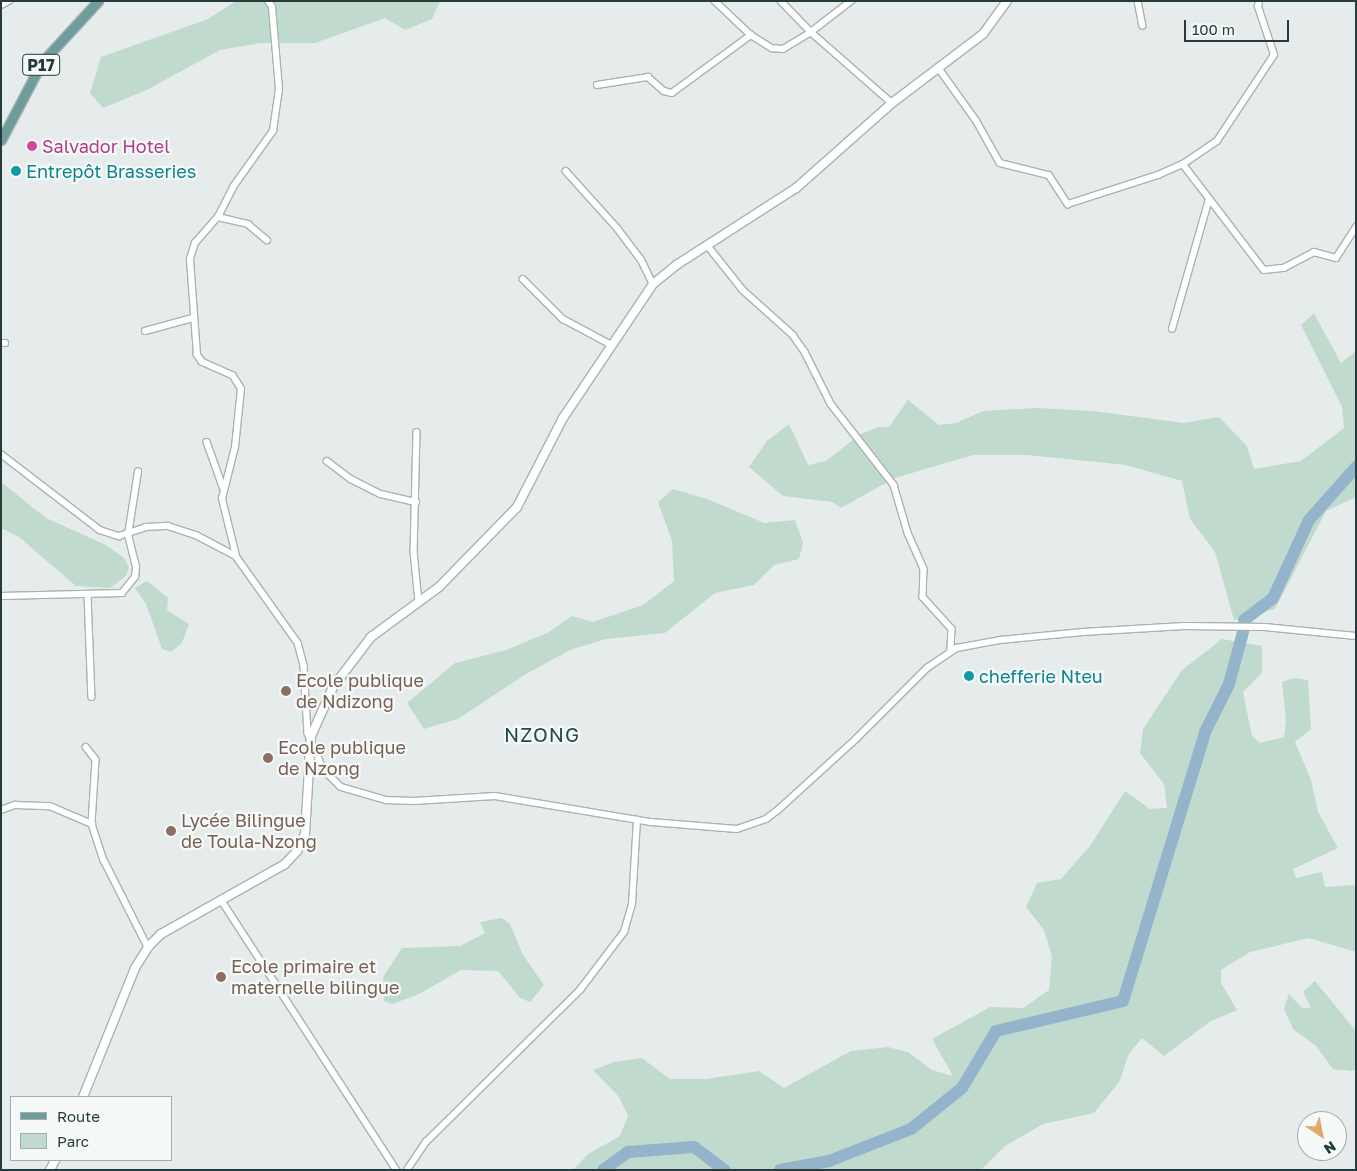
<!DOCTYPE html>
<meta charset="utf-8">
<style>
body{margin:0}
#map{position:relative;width:1357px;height:1171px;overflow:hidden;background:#e5eceb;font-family:"Golos Text",sans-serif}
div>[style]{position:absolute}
.green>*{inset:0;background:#c0dbce}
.river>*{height:12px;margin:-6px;padding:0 6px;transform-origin:6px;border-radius:6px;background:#93b4cb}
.roads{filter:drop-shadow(1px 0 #a8b4b3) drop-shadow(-1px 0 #a8b4b3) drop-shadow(0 1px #a8b4b3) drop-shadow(0 -1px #a8b4b3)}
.street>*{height:5.5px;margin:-2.75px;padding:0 2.75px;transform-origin:2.75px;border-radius:2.75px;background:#fff}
.secondary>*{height:8px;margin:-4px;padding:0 4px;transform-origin:4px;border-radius:4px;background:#fff}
.primary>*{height:9px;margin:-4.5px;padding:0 4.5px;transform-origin:4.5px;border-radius:4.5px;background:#6e9c9d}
.dots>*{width:14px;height:14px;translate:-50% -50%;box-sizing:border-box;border:2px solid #f5f9f8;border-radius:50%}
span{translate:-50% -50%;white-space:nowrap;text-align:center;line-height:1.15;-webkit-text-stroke:4.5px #f5f9f8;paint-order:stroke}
.shield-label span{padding:1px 4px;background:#f5f9f8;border:1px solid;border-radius:4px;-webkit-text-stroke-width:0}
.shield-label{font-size:16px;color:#263c3c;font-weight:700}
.hotel-label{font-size:18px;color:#b23c85}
.left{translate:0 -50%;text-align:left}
.culture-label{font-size:18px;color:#0d838f}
.education-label{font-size:18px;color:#785e54}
.quarter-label{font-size:20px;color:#244b4c;letter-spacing:1px}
.frame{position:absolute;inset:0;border:2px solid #263c3c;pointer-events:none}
.legend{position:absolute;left:10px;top:1096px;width:162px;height:65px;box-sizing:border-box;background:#f5f9f8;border:1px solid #a2adad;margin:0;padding:6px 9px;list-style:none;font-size:15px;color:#263c3c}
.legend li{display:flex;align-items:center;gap:10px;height:25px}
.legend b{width:25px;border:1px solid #a2adad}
.north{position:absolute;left:1297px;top:1111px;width:50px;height:50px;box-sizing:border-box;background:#f5f9f8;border:1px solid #a2adad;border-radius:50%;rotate:146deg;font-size:14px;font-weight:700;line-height:20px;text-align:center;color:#263c3c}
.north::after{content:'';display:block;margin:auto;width:18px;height:22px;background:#e2a86d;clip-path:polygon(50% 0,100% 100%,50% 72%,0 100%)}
.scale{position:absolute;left:1184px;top:20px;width:105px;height:22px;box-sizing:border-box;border:2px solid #263c3c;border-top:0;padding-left:6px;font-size:15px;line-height:18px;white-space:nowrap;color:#263c3c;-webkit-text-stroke:4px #f5f9f8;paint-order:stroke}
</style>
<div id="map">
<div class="green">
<i style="clip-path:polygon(236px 1px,440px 1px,432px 19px,405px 30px,385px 18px,315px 43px,260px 43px,220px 50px,147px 90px,103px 108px,90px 93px,101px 57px,208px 19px)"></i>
<i style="clip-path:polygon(1314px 313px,1341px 363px,1356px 351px,1356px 497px,1326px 511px,1275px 609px,1234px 620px,1215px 552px,1190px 519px,1182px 481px,1126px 465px,1027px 455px,973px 455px,895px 478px,841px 508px,832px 502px,783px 496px,749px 467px,767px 441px,789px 424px,808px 465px,826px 461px,859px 435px,878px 427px,889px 427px,908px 400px,939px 425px,956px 423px,983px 411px,1037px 408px,1093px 411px,1184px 423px,1219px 417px,1247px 446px,1254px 469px,1301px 461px,1344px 428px,1342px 407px,1301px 325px)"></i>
<i style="clip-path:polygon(1px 482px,46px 518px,106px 545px,124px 558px,129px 567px,126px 576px,110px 588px,76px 586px,19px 537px,1px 528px)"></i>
<i style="clip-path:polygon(673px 489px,707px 499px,764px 523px,795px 520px,803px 543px,799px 559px,774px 565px,754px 585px,715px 593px,665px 633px,606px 639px,570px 650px,526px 674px,458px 719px,424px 729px,407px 703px,455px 663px,506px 650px,549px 632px,572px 616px,593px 622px,643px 605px,674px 581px,672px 541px,658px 502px)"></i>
<i style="clip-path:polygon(147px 581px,168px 598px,167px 610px,189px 624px,182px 643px,171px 652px,162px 649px,146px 604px,135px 588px)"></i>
<i style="clip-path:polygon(1222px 639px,1262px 646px,1262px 673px,1243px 692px,1252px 736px,1260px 743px,1284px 737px,1286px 720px,1282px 682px,1294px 678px,1308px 680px,1311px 729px,1295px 742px,1311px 780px,1318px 812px,1338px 848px,1293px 869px,1296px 878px,1322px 872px,1325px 887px,1356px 885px,1356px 952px,1309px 938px,1250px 952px,1221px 970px,1221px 983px,1237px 1010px,1211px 1021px,1164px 1056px,1142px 1038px,1128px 1055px,1120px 1081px,1094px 1113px,1043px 1124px,1005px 1146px,981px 1170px,573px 1170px,588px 1154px,620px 1136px,628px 1116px,619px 1097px,593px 1070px,614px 1062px,642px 1058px,670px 1079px,706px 1079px,759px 1071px,784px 1088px,851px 1051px,888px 1047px,908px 1052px,932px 1070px,953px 1076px,932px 1039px,990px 1007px,1023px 1008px,1049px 990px,1052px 956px,1044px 930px,1026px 907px,1037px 883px,1061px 879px,1090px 846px,1125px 791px,1150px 809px,1167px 808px,1164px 784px,1140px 753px,1143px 729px,1182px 670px)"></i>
<i style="clip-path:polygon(502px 918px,510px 924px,523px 955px,544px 985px,530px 1002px,520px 998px,498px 971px,461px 970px,417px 995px,392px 1004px,384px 1001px,383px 977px,402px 948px,460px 946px,485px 933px,480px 922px)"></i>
<i style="clip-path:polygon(1315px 981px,1356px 1031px,1356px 1069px,1352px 1071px,1333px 1069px,1316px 1046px,1293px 1029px,1284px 1009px,1289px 994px,1302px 1008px,1311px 1008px,1303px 992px)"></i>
</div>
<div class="river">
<i style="left:1244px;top:620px;width:36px;rotate:-37deg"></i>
<i style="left:1273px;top:598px;width:86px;rotate:-65.2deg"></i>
<i style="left:1309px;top:520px;width:71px;rotate:-48.4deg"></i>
<i style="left:603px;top:1170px;width:31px;rotate:-36deg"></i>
<i style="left:628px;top:1152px;width:66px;rotate:-4.3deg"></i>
<i style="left:694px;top:1147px;width:39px;rotate:37deg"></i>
<i style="left:780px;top:1170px;width:50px;rotate:-10.4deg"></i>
<i style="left:829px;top:1161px;width:88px;rotate:-21.3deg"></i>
<i style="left:911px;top:1129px;width:65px;rotate:-38.8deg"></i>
<i style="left:962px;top:1088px;width:66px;rotate:-59.2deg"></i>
<i style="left:996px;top:1031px;width:130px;rotate:-13.3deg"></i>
<i style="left:1123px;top:1001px;width:281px;rotate:-73deg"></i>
<i style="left:1205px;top:732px;width:54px;rotate:-63.4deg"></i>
<i style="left:1229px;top:684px;width:54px;rotate:-74.9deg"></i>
</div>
<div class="roads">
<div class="street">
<i style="left:715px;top:1px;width:50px;rotate:43.4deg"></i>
<i style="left:751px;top:35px;width:25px;rotate:32deg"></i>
<i style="left:772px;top:48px;width:11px;rotate:5deg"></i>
<i style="left:783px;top:49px;width:33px;rotate:-31deg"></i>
<i style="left:811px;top:32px;width:108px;rotate:41.2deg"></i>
<i style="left:781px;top:1px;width:43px;rotate:45.9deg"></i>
<i style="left:811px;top:32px;width:51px;rotate:-37.8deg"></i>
<i style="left:1138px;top:1px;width:25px;rotate:79deg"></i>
<i style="left:1px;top:5px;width:9px;rotate:-27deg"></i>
<i style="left:938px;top:67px;width:65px;rotate:54.4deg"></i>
<i style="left:976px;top:120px;width:49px;rotate:60.8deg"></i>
<i style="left:1000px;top:163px;width:50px;rotate:13.8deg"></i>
<i style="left:1049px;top:175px;width:35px;rotate:57deg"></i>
<i style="left:1068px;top:204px;width:95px;rotate:-17.9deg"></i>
<i style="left:1158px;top:175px;width:27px;rotate:-24deg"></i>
<i style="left:1183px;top:164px;width:41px;rotate:-34.1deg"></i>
<i style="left:1217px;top:141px;width:103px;rotate:-56.5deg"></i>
<i style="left:1274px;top:55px;width:51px;rotate:-108.4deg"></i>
<i style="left:1258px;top:7px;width:6px;rotate:-81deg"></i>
<i style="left:597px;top:85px;width:52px;rotate:-8.9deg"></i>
<i style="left:648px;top:77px;width:21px;rotate:41deg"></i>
<i style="left:664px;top:91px;width:8px;rotate:14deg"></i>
<i style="left:672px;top:93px;width:98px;rotate:-36.3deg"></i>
<i style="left:1183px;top:164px;width:133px;rotate:52.6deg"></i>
<i style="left:1264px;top:270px;width:20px;rotate:-6deg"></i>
<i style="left:1284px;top:268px;width:34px;rotate:-28deg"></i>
<i style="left:1314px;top:252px;width:23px;rotate:15deg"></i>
<i style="left:1336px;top:258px;width:37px;rotate:-57deg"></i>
<i style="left:566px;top:171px;width:78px;rotate:48.1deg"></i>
<i style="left:618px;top:229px;width:38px;rotate:53deg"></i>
<i style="left:641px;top:259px;width:28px;rotate:64deg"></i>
<i style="left:218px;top:217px;width:31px;rotate:13deg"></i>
<i style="left:248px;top:224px;width:25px;rotate:40deg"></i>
<i style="left:708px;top:246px;width:56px;rotate:51.5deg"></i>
<i style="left:743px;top:290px;width:67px;rotate:42deg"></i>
<i style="left:793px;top:335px;width:21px;rotate:55deg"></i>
<i style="left:805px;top:352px;width:58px;rotate:63.4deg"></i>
<i style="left:831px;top:404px;width:103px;rotate:52.1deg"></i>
<i style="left:894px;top:485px;width:50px;rotate:73.7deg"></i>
<i style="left:908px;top:533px;width:39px;rotate:66deg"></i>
<i style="left:924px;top:569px;width:28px;rotate:92deg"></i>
<i style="left:923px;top:597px;width:43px;rotate:47.8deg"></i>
<i style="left:952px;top:629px;width:22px;rotate:93deg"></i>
<i style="left:523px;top:279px;width:57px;rotate:45deg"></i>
<i style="left:563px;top:319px;width:55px;rotate:28deg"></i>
<i style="left:1172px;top:329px;width:135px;rotate:-74.1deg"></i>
<i style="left:145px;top:331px;width:50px;rotate:-15.2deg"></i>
<i style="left:1px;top:343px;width:4px"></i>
<i style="left:417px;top:432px;width:120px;rotate:91.4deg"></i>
<i style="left:414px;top:552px;width:50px;rotate:84.3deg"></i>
<i style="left:207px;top:442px;width:48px;rotate:70.4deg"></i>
<i style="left:1px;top:454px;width:125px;rotate:37.5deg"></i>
<i style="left:100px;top:530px;width:20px;rotate:18deg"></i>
<i style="left:119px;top:536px;width:28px;rotate:-18deg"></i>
<i style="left:146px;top:527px;width:22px;rotate:-3deg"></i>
<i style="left:168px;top:526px;width:29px;rotate:18deg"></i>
<i style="left:196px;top:535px;width:45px;rotate:27.7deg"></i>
<i style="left:236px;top:556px;width:107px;rotate:54.5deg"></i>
<i style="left:298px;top:643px;width:24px;rotate:75deg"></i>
<i style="left:304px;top:666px;width:67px;rotate:86.6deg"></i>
<i style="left:308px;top:733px;width:39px;rotate:67deg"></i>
<i style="left:323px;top:769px;width:25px;rotate:45deg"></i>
<i style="left:341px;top:787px;width:47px;rotate:16.1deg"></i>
<i style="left:386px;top:800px;width:28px;rotate:2deg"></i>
<i style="left:414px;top:801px;width:81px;rotate:-3.5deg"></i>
<i style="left:495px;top:796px;width:158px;rotate:9.5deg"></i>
<i style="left:651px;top:822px;width:86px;rotate:4.7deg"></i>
<i style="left:737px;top:829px;width:31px;rotate:-19deg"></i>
<i style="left:766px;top:819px;width:15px;rotate:-37deg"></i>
<i style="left:778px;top:810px;width:107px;rotate:-42.3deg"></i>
<i style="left:857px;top:738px;width:99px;rotate:-45deg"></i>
<i style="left:927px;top:668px;width:36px;rotate:-34deg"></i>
<i style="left:957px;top:648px;width:44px;rotate:-10.5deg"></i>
<i style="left:1000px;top:640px;width:83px;rotate:-5.5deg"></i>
<i style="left:1083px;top:632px;width:101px;rotate:-3.4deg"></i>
<i style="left:1184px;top:626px;width:81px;rotate:0.7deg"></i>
<i style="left:1265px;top:627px;width:91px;rotate:5.6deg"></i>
<i style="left:327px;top:461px;width:30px;rotate:37deg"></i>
<i style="left:351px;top:479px;width:34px;rotate:27deg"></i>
<i style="left:381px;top:494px;width:36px;rotate:13deg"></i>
<i style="left:236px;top:556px;width:59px;rotate:-103.8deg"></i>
<i style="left:222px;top:499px;width:54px;rotate:-76deg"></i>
<i style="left:235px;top:447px;width:58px;rotate:-84.1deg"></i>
<i style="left:241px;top:389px;width:15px;rotate:-122deg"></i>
<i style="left:233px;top:376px;width:34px;rotate:-156deg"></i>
<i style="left:202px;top:362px;width:9px;rotate:-126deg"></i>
<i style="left:197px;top:355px;width:96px;rotate:-94.2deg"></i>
<i style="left:190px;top:259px;width:17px;rotate:-73deg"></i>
<i style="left:195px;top:243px;width:35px;rotate:-49deg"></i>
<i style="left:218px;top:217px;width:34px;rotate:-63deg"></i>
<i style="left:233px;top:187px;width:69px;rotate:-54.5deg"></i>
<i style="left:273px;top:131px;width:42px;rotate:-81.9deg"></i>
<i style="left:279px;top:89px;width:82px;rotate:-94.9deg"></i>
<i style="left:272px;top:7px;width:7px;rotate:-124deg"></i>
<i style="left:88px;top:595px;width:102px;rotate:87.8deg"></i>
<i style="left:1px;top:596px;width:121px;rotate:-1.4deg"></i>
<i style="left:122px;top:593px;width:21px;rotate:-51deg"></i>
<i style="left:135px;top:577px;width:10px;rotate:-84deg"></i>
<i style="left:136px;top:567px;width:33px;rotate:-104deg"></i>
<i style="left:128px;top:535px;width:64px;rotate:-81deg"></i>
<i style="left:86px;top:747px;width:16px;rotate:52deg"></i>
<i style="left:96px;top:760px;width:64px;rotate:93.6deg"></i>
<i style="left:1px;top:810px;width:15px;rotate:-20deg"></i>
<i style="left:15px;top:805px;width:35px;rotate:2deg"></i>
<i style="left:50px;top:806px;width:46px;rotate:23.2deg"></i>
<i style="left:92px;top:824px;width:38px;rotate:72deg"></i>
<i style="left:104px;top:860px;width:97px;rotate:63.2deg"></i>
<i style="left:222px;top:901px;width:321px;rotate:57deg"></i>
<i style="left:407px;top:1170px;width:34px;rotate:-56deg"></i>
<i style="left:426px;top:1142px;width:216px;rotate:-44.6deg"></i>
<i style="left:580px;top:990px;width:73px;rotate:-52.8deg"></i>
<i style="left:624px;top:932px;width:29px;rotate:-74deg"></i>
<i style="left:632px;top:904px;width:84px;rotate:-86.6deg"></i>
</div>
<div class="secondary">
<i style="left:83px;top:1097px;width:139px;rotate:-68deg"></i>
<i style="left:135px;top:968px;width:25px;rotate:-58deg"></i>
<i style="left:148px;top:947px;width:18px;rotate:-45deg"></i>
<i style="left:161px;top:934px;width:142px;rotate:-29.4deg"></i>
<i style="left:285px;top:864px;width:18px;rotate:-47deg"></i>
<i style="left:297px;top:851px;width:19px;rotate:-65deg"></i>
<i style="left:305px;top:834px;width:98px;rotate:-86.5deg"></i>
<i style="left:311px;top:736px;width:54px;rotate:-65.8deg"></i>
<i style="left:333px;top:687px;width:63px;rotate:-52.8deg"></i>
<i style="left:371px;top:637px;width:84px;rotate:-36.3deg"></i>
<i style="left:439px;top:587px;width:112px;rotate:-45.7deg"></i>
<i style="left:517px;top:507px;width:100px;rotate:-62.7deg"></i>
<i style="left:563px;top:418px;width:161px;rotate:-56.1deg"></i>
<i style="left:653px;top:284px;width:32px;rotate:-39deg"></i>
<i style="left:678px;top:264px;width:140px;rotate:-32.8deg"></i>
<i style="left:796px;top:188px;width:128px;rotate:-41.5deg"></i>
<i style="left:892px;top:103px;width:114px;rotate:-37.2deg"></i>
<i style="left:983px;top:34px;width:41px;rotate:-54deg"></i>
<i style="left:50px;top:1170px;width:11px;rotate:-63deg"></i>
</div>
<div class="primary">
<i style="left:1px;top:140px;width:88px;rotate:-62.3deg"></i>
<i style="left:42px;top:62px;width:83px;rotate:-47.4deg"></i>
</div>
</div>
<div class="dots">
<i style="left:32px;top:146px;background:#d1479c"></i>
<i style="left:16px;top:171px;background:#0f9aa8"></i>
<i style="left:969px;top:676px;background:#0f9aa8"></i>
<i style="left:286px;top:691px;background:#8d6e63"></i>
<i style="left:268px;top:758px;background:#8d6e63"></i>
<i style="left:171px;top:831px;background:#8d6e63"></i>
<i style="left:221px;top:977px;background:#8d6e63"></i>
</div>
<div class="shield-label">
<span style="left:41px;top:65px">P17</span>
</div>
<div class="hotel-label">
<span class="left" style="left:42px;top:146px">Salvador Hotel</span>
</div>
<div class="culture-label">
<span class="left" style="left:26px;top:171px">Entrepôt Brasseries</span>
<span class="left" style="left:979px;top:676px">chefferie Nteu</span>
</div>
<div class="education-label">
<span class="left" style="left:296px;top:691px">Ecole publique<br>de Ndizong</span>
<span class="left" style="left:278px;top:758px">Ecole publique<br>de Nzong</span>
<span class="left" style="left:181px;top:831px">Lycée Bilingue<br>de Toula-Nzong</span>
<span class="left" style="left:231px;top:977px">Ecole primaire et<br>maternelle bilingue</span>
</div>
<div class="quarter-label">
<span style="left:542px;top:734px">NZONG</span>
</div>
<div class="frame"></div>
<ul class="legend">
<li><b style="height:6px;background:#6e9c9d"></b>Route</li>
<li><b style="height:14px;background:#c0dbce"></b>Parc</li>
</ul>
<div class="north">N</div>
<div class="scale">100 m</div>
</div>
